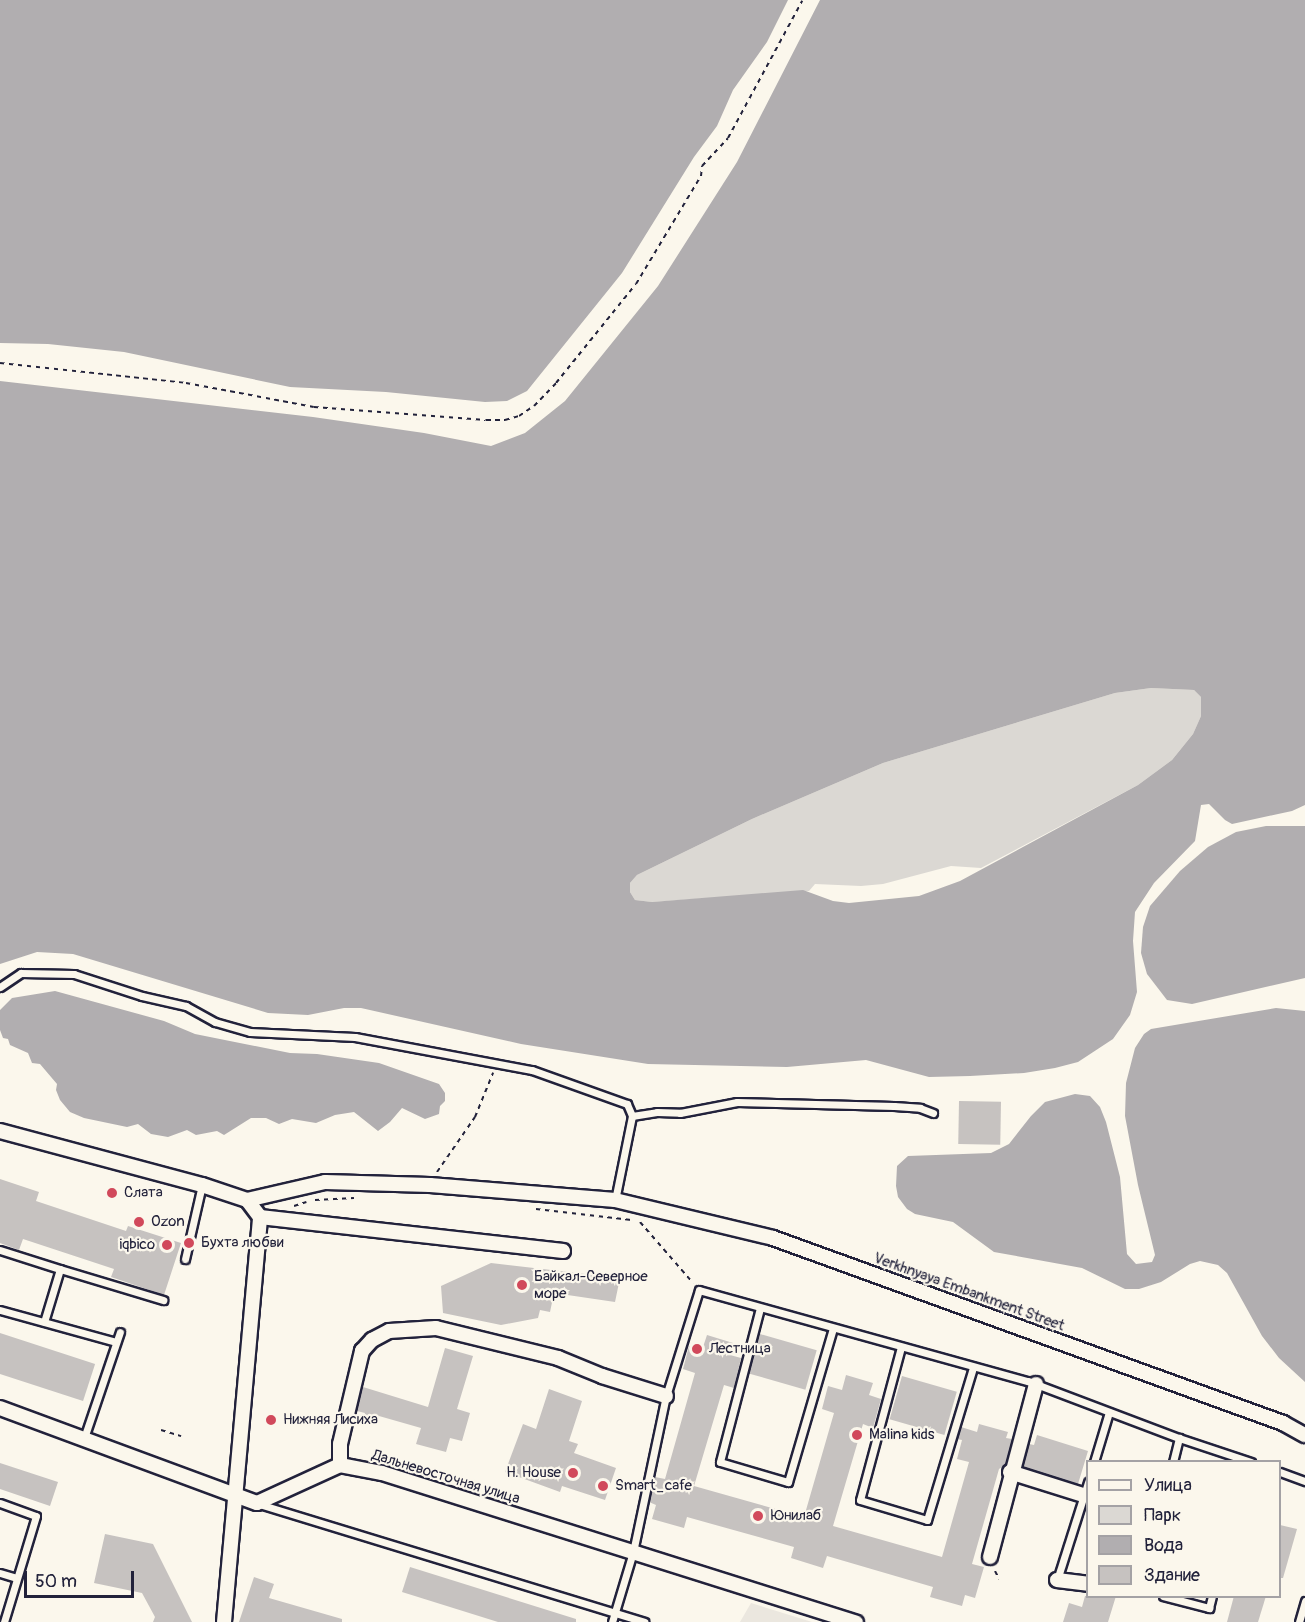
<!DOCTYPE html>
<meta charset="utf-8">
<style>
body{margin:0}
#map{position:relative;width:1305px;height:1622px;overflow:hidden;background:#fbf7ec;font-family:Pangolin,sans-serif}
div>[style]{position:absolute}
.built>*{inset:0;background:#ebe7df}
.green>*{inset:0;background:#dbd8d3}
.water>*{inset:0;background:#b1aeb0}
.building>*{inset:0;background:#c6c2c0;transform-origin:0 0}
.path>*{height:2px;margin-top:-1px;transform-origin:0;background:repeating-linear-gradient(90deg,#22223b 0 4.5px,transparent 0 9px)}
.roads{filter:drop-shadow(2px 0 #22223b) drop-shadow(-2px 0 #22223b) drop-shadow(0 2px #22223b) drop-shadow(0 -2px #22223b)}
.lane>*{height:7px;margin:-3.5px;padding:0 3.5px;transform-origin:3.5px;border-radius:3.5px;background:#fbf7ec}
.street>*{height:14px;margin:-7px;padding:0 7px;transform-origin:7px;border-radius:7px;background:#fbf7ec}
.dots>*{width:16px;height:16px;translate:-50% -50%;box-sizing:border-box;border:3px solid #fbf7ec;border-radius:50%}
span{translate:-50% -50%;white-space:nowrap;text-align:center;line-height:1.15;-webkit-text-stroke:4.5px #fbf7ec;paint-order:stroke}
.poi-label{font-size:15px;color:#22223b}
.left{translate:0 -50%;text-align:left}
.right{translate:-100% -50%;text-align:right}
.street-label{font-size:15px;color:#22223b}
.legend{position:absolute;left:1086px;top:1460px;width:195px;height:138px;box-sizing:border-box;background:#fbf7ec;border:2px solid #a4a2a5;margin:0;padding:8px 10px;list-style:none;font-size:18px;color:#22223b}
.legend li{display:flex;align-items:center;gap:12px;height:30px}
.legend b{width:30px;border:2px solid #a4a2a5}
.scale{position:absolute;left:24px;top:1571px;width:110px;height:27px;box-sizing:border-box;border:3px solid #22223b;border-top:0;padding-left:8px;font-size:18px;line-height:21px;white-space:nowrap;color:#22223b;-webkit-text-stroke:4px #fbf7ec;paint-order:stroke}
</style>
<div id="map">
<div class="built">
<i style="clip-path:polygon(751px 1603px,812px 1622px,740px 1622px)"></i>
</div>
<div class="green">
<i style="clip-path:polygon(1151px 688px,1194px 690px,1201px 697px,1201px 716px,1193px 734px,1172px 760px,1138px 785px,981px 868px,951px 866px,883px 884px,861px 886px,815px 884px,809px 891px,652px 902px,635px 900px,630px 892px,630px 883px,637px 875px,752px 819px,883px 763px,1115px 693px)"></i>
</div>
<div class="water">
<i style="clip-path:polygon(0 0,788px 0,767px 42px,733px 90px,717px 126px,694px 157px,622px 273px,527px 391px,507px 401px,485px 402px,386px 392px,290px 387px,124px 352px,48px 344px,0 343px)"></i>
<i style="clip-path:polygon(evenodd,820px 0,1305px 0,1305px 805px,1292px 811px,1232px 824px,1225px 820px,1209px 804px,1201px 805px,1195px 841px,1154px 883px,1135px 912px,1133px 941px,1137px 992px,1130px 1015px,1113px 1039px,1078px 1062px,1055px 1068px,1024px 1073px,970px 1076px,929px 1077px,866px 1060px,787px 1067px,648px 1064px,521px 1044px,361px 1008px,344px 1008px,308px 1015px,268px 1013px,73px 954px,37px 952px,0 964px,0 381px,313px 417px,424px 433px,491px 446px,525px 433px,565px 401px,658px 286px,737px 162px,820px 0,1151px 688px,1194px 690px,1201px 697px,1201px 716px,1193px 734px,1172px 760px,1138px 785px,960px 881px,919px 896px,849px 903px,833px 901px,803px 890px,652px 902px,635px 900px,630px 892px,630px 883px,637px 875px,752px 819px,883px 763px,1115px 693px,1151px 688px)"></i>
<i style="clip-path:polygon(1266px 826px,1305px 826px,1305px 978px,1192px 1004px,1167px 1000px,1147px 974px,1141px 953px,1143px 927px,1150px 906px,1180px 871px,1208px 847px,1236px 832px)"></i>
<i style="clip-path:polygon(55px 991px,164px 1021px,195px 1034px,290px 1053px,317px 1054px,379px 1063px,439px 1084px,445px 1093px,445px 1101px,440px 1106px,439px 1114px,425px 1119px,402px 1108px,390px 1122px,378px 1131px,354px 1112px,335px 1115px,316px 1123px,292px 1119px,279px 1124px,266px 1118px,251px 1118px,224px 1135px,217px 1131px,196px 1135px,187px 1130px,168px 1137px,151px 1134px,138px 1124px,127px 1127px,84px 1118px,70px 1112px,60px 1100px,56px 1090px,57px 1084px,40px 1064px,32px 1063px,28px 1053px,10px 1045px,8px 1039px,3px 1038px,0 1030px,0 1010px,12px 998px)"></i>
<i style="clip-path:polygon(1276px 1008px,1305px 1011px,1305px 1382px,1279px 1358px,1262px 1336px,1227px 1273px,1218px 1265px,1200px 1261px,1190px 1264px,1161px 1282px,1139px 1289px,1125px 1289px,1082px 1268px,994px 1252px,953px 1222px,915px 1214px,907px 1209px,898px 1197px,896px 1186px,897px 1166px,908px 1156px,991px 1153px,1009px 1144px,1031px 1116px,1045px 1102px,1075px 1094px,1090px 1096px,1100px 1107px,1106px 1122px,1120px 1177px,1127px 1254px,1136px 1264px,1152px 1262px,1155px 1255px,1138px 1185px,1125px 1116px,1126px 1083px,1135px 1048px,1144px 1034px,1151px 1029px)"></i>
</div>
<div class="building">
<i style="left:959px;top:1101px;width:42px;height:43px;rotate:1deg"></i>
<i style="clip-path:polygon(0 1179px,39px 1192px,36px 1201px,126px 1231px,128px 1226px,181px 1243px,164px 1295px,111px 1277px,114px 1269px,23px 1239px,19px 1250px,0 1243px)"></i>
<i style="clip-path:polygon(491px 1263px,620px 1278px,615px 1302px,554px 1293px,550px 1312px,540px 1310px,538px 1318px,501px 1325px,443px 1313px,441px 1286px)"></i>
<i style="left:0;top:1333px;width:100px;height:39px;rotate:18deg"></i>
<i style="left:760px;top:1334px;width:59px;height:41px;rotate:16deg"></i>
<i style="clip-path:polygon(707px 1335px,733px 1343px,730px 1355px,741px 1358px,734px 1388px,724px 1385px,694px 1486px,804px 1517px,834px 1413px,822px 1409px,828px 1386px,842px 1390px,846px 1375px,873px 1383px,869px 1395px,881px 1399px,873px 1428px,863px 1424px,833px 1526px,942px 1557px,969px 1462px,957px 1459px,962px 1440px,957px 1439px,961px 1427px,977px 1432px,979px 1424px,1008px 1432px,1006px 1438px,1012px 1439px,1005px 1465px,999px 1469px,972px 1564px,984px 1567px,975px 1598px,965px 1595px,962px 1606px,930px 1597px,933px 1587px,827px 1556px,823px 1568px,791px 1558px,794px 1547px,687px 1517px,684px 1528px,652px 1519px,656px 1505px,649px 1502px,655px 1477px,665px 1479px,695px 1373px,683px 1369px,689px 1346px,702px 1350px)"></i>
<i style="clip-path:polygon(445px 1348px,473px 1356px,457px 1409px,470px 1413px,462px 1441px,450px 1438px,446px 1452px,416px 1444px,421px 1428px,379px 1416px,377px 1424px,363px 1421px,365px 1413px,357px 1411px,363px 1387px,428px 1407px)"></i>
<i style="left:902px;top:1376px;width:57px;height:45px;rotate:16deg"></i>
<i style="clip-path:polygon(549px 1389px,582px 1401px,569px 1441px,578px 1444px,574px 1453px,616px 1468px,605px 1500px,562px 1486px,560px 1492px,505px 1472px,523px 1424px,536px 1429px)"></i>
<i style="clip-path:polygon(1037px 1435px,1088px 1451px,1078px 1484px,1023px 1467px,1029px 1444px,1034px 1445px)"></i>
<i style="clip-path:polygon(0 1463px,58px 1482px,50px 1506px,0 1489px)"></i>
<i style="clip-path:polygon(1280px 1525px,1297px 1529px,1283px 1578px,1280px 1578px)"></i>
<i style="clip-path:polygon(105px 1534px,153px 1544px,192px 1622px,153px 1622px,155px 1617px,142px 1593px,94px 1583px)"></i>
<i style="clip-path:polygon(410px 1567px,576px 1619px,576px 1622px,498px 1622px,402px 1592px)"></i>
<i style="clip-path:polygon(254px 1577px,274px 1584px,269px 1598px,342px 1619px,342px 1622px,239px 1622px)"></i>
<i style="clip-path:polygon(1085px 1596px,1116px 1596px,1108px 1622px,1063px 1622px,1069px 1603px,1082px 1607px)"></i>
<i style="clip-path:polygon(1234px 1596px,1266px 1596px,1258px 1622px,1227px 1622px)"></i>
</div>
<div class="path">
<i style="left:0;top:363px;width:187px;rotate:6.1deg"></i>
<i style="left:186px;top:383px;width:130px;rotate:10.6deg"></i>
<i style="left:314px;top:407px;width:172px;rotate:4.3deg"></i>
<i style="left:486px;top:420px;width:19px"></i>
<i style="left:505px;top:420px;width:15px;rotate:-16deg"></i>
<i style="left:519px;top:416px;width:18px;rotate:-34deg"></i>
<i style="left:534px;top:406px;width:32px;rotate:-46deg"></i>
<i style="left:556px;top:383px;width:127px;rotate:-51.1deg"></i>
<i style="left:636px;top:284px;width:126px;rotate:-59deg"></i>
<i style="left:701px;top:176px;width:10px;rotate:-84deg"></i>
<i style="left:702px;top:166px;width:38px;rotate:-47deg"></i>
<i style="left:728px;top:138px;width:156px;rotate:-61.6deg"></i>
<i style="left:437px;top:1172px;width:67px;rotate:-55.4deg"></i>
<i style="left:475px;top:1117px;width:48px;rotate:-67.8deg"></i>
<i style="left:315px;top:1200px;width:39px;rotate:-3deg"></i>
<i style="left:294px;top:1206px;width:13px;rotate:-18deg"></i>
<i style="left:536px;top:1209px;width:96px;rotate:6.6deg"></i>
<i style="left:640px;top:1222px;width:81px;rotate:49deg"></i>
<i style="left:161px;top:1430px;width:21px;rotate:17deg"></i>
<i style="left:995px;top:1571px;width:9px;rotate:63deg"></i>
</div>
<div class="roads">
<div class="lane">
<i style="left:0;top:987px;width:25px;rotate:-34deg"></i>
<i style="left:21px;top:973px;width:53px;rotate:1.1deg"></i>
<i style="left:74px;top:974px;width:71px;rotate:17.9deg"></i>
<i style="left:142px;top:996px;width:45px;rotate:12.8deg"></i>
<i style="left:186px;top:1006px;width:33px;rotate:29deg"></i>
<i style="left:215px;top:1022px;width:36px;rotate:16deg"></i>
<i style="left:250px;top:1032px;width:105px;rotate:2.7deg"></i>
<i style="left:355px;top:1037px;width:180px;rotate:10.6deg"></i>
<i style="left:532px;top:1070px;width:101px;rotate:19.7deg"></i>
<i style="left:627px;top:1104px;width:13px;rotate:67deg"></i>
<i style="left:632px;top:1116px;width:86px;rotate:101.4deg"></i>
<i style="left:632px;top:1116px;width:25px;rotate:-9deg"></i>
<i style="left:657px;top:1112px;width:23px;rotate:2deg"></i>
<i style="left:680px;top:1113px;width:58px;rotate:-10.9deg"></i>
<i style="left:737px;top:1102px;width:157px;rotate:1.5deg"></i>
<i style="left:894px;top:1106px;width:26px;rotate:4deg"></i>
<i style="left:920px;top:1108px;width:14px;rotate:21deg"></i>
<i style="left:0;top:1250px;width:63px;rotate:17.6deg"></i>
<i style="left:60px;top:1269px;width:55px;rotate:106.8deg"></i>
<i style="left:185px;top:1259px;width:76px;rotate:-77.1deg"></i>
<i style="left:60px;top:1269px;width:108px;rotate:16.8deg"></i>
<i style="left:760px;top:1308px;width:159px;rotate:104.6deg"></i>
<i style="left:720px;top:1462px;width:71px;rotate:16.4deg"></i>
<i style="left:788px;top:1482px;width:160px;rotate:-73.7deg"></i>
<i style="left:0;top:1310px;width:120px;rotate:15.4deg"></i>
<i style="left:901px;top:1347px;width:158px;rotate:105deg"></i>
<i style="left:860px;top:1500px;width:70px;rotate:16.6deg"></i>
<i style="left:927px;top:1520px;width:159px;rotate:-73.2deg"></i>
<i style="left:83px;top:1441px;width:115px;rotate:-71.3deg"></i>
<i style="left:1094px;top:1462px;width:52px;rotate:-73.3deg"></i>
<i style="left:1173px;top:1462px;width:25px;rotate:-76deg"></i>
<i style="left:1280px;top:1472px;width:27px;rotate:20deg"></i>
<i style="left:0;top:1503px;width:38px;rotate:20deg"></i>
<i style="left:36px;top:1516px;width:111px;rotate:106.8deg"></i>
<i style="left:259px;top:1504px;width:403px;rotate:17deg"></i>
<i style="left:0;top:1573px;width:17px;rotate:17deg"></i>
<i style="left:1057px;top:1580px;width:103px;rotate:-72.4deg"></i>
<i style="left:1163px;top:1596px;width:48px;rotate:14.6deg"></i>
<i style="left:1209px;top:1608px;width:12px;rotate:-76deg"></i>
<i style="left:612px;top:1622px;width:73px;rotate:-73.3deg"></i>
<i style="left:633px;top:1552px;width:159px;rotate:-78.1deg"></i>
<i style="left:666px;top:1396px;width:111px;rotate:-72.7deg"></i>
<i style="left:699px;top:1290px;width:341px;rotate:15.5deg"></i>
<i style="left:1028px;top:1381px;width:161px;rotate:20.7deg"></i>
<i style="left:1179px;top:1438px;width:76px;rotate:18.4deg"></i>
<i style="left:1299px;top:1622px;width:22px;rotate:-74deg"></i>
</div>
<div class="street">
<i style="left:0;top:1131px;width:209px;rotate:15deg"></i>
<i style="left:202px;top:1185px;width:47px;rotate:18.4deg"></i>
<i style="left:247px;top:1200px;width:80px;rotate:-13deg"></i>
<i style="left:325px;top:1182px;width:105px;rotate:1.6deg"></i>
<i style="left:430px;top:1185px;width:186px;rotate:4.6deg"></i>
<i style="left:615px;top:1200px;width:163px;rotate:13.5deg"></i>
<i style="left:773px;top:1238px;width:543px;rotate:19.94deg"></i>
<i style="left:1283px;top:1423px;width:25px;rotate:29deg"></i>
<i style="left:260px;top:1217px;width:305px;rotate:6.4deg"></i>
<i style="left:0;top:1408px;width:274px;rotate:20.3deg"></i>
<i style="left:257px;top:1503px;width:91px;rotate:-24.6deg"></i>
<i style="left:340px;top:1465px;width:43px;rotate:10.8deg"></i>
<i style="left:382px;top:1473px;width:497px;rotate:17.5deg"></i>
<i style="left:340px;top:1465px;width:21px;rotate:-90deg"></i>
<i style="left:340px;top:1444px;width:96px;rotate:-76.7deg"></i>
<i style="left:362px;top:1351px;width:15px;rotate:-48deg"></i>
<i style="left:372px;top:1340px;width:19px;rotate:-28deg"></i>
<i style="left:389px;top:1331px;width:47px;rotate:-3.7deg"></i>
<i style="left:436px;top:1328px;width:126px;rotate:13.8deg"></i>
<i style="left:558px;top:1358px;width:48px;rotate:22.2deg"></i>
<i style="left:602px;top:1376px;width:67px;rotate:17.4deg"></i>
<i style="left:1010px;top:1472px;width:77px;rotate:17.5deg"></i>
<i style="left:990px;top:1557px;width:179px;rotate:-75.1deg"></i>
<i style="left:1057px;top:1580px;width:31px;rotate:7deg"></i>
<i style="left:224px;top:1622px;width:407px;rotate:-84.9deg"></i>
<i style="left:260px;top:1217px;width:21px;rotate:-127deg"></i>
</div>
</div>
<div class="dots">
<i style="left:112px;top:1193px;background:#d1495b"></i>
<i style="left:139px;top:1222px;background:#d1495b"></i>
<i style="left:189px;top:1243px;background:#d1495b"></i>
<i style="left:167px;top:1245px;background:#d1495b"></i>
<i style="left:522px;top:1285px;background:#d1495b"></i>
<i style="left:697px;top:1349px;background:#d1495b"></i>
<i style="left:271px;top:1420px;background:#d1495b"></i>
<i style="left:857px;top:1435px;background:#d1495b"></i>
<i style="left:573px;top:1473px;background:#d1495b"></i>
<i style="left:603px;top:1486px;background:#d1495b"></i>
<i style="left:758px;top:1516px;background:#d1495b"></i>
</div>
<div class="poi-label">
<span class="left" style="left:124px;top:1193px">Слата</span>
<span class="left" style="left:151px;top:1222px">Ozon</span>
<span class="left" style="left:201px;top:1243px">Бухта любви</span>
<span class="right" style="left:155px;top:1245px">iqbico</span>
<span class="left" style="left:534px;top:1285px">Байкал-Северное<br>море</span>
<span class="left" style="left:709px;top:1349px">Лестница</span>
<span class="left" style="left:283px;top:1420px">Нижняя Лисиха</span>
<span class="left" style="left:869px;top:1435px">Malina kids</span>
<span class="right" style="left:561px;top:1473px">H. House</span>
<span class="left" style="left:615px;top:1486px">Smart_cafe</span>
<span class="left" style="left:771px;top:1516px">Юнилаб</span>
</div>
<div class="street-label">
<span style="left:969px;top:1292px;rotate:20deg">Verkhnyaya Embankment Street</span>
<span style="left:446px;top:1477px;rotate:17deg">Дальневосточная улица</span>
</div>
<ul class="legend">
<li><b style="height:8px;background:#fbf7ec"></b>Улица</li>
<li><b style="height:16px;background:#dbd8d3"></b>Парк</li>
<li><b style="height:16px;background:#b1aeb0"></b>Вода</li>
<li><b style="height:16px;background:#c6c2c0"></b>Здание</li>
</ul>
<div class="scale">50 m</div>
</div>
